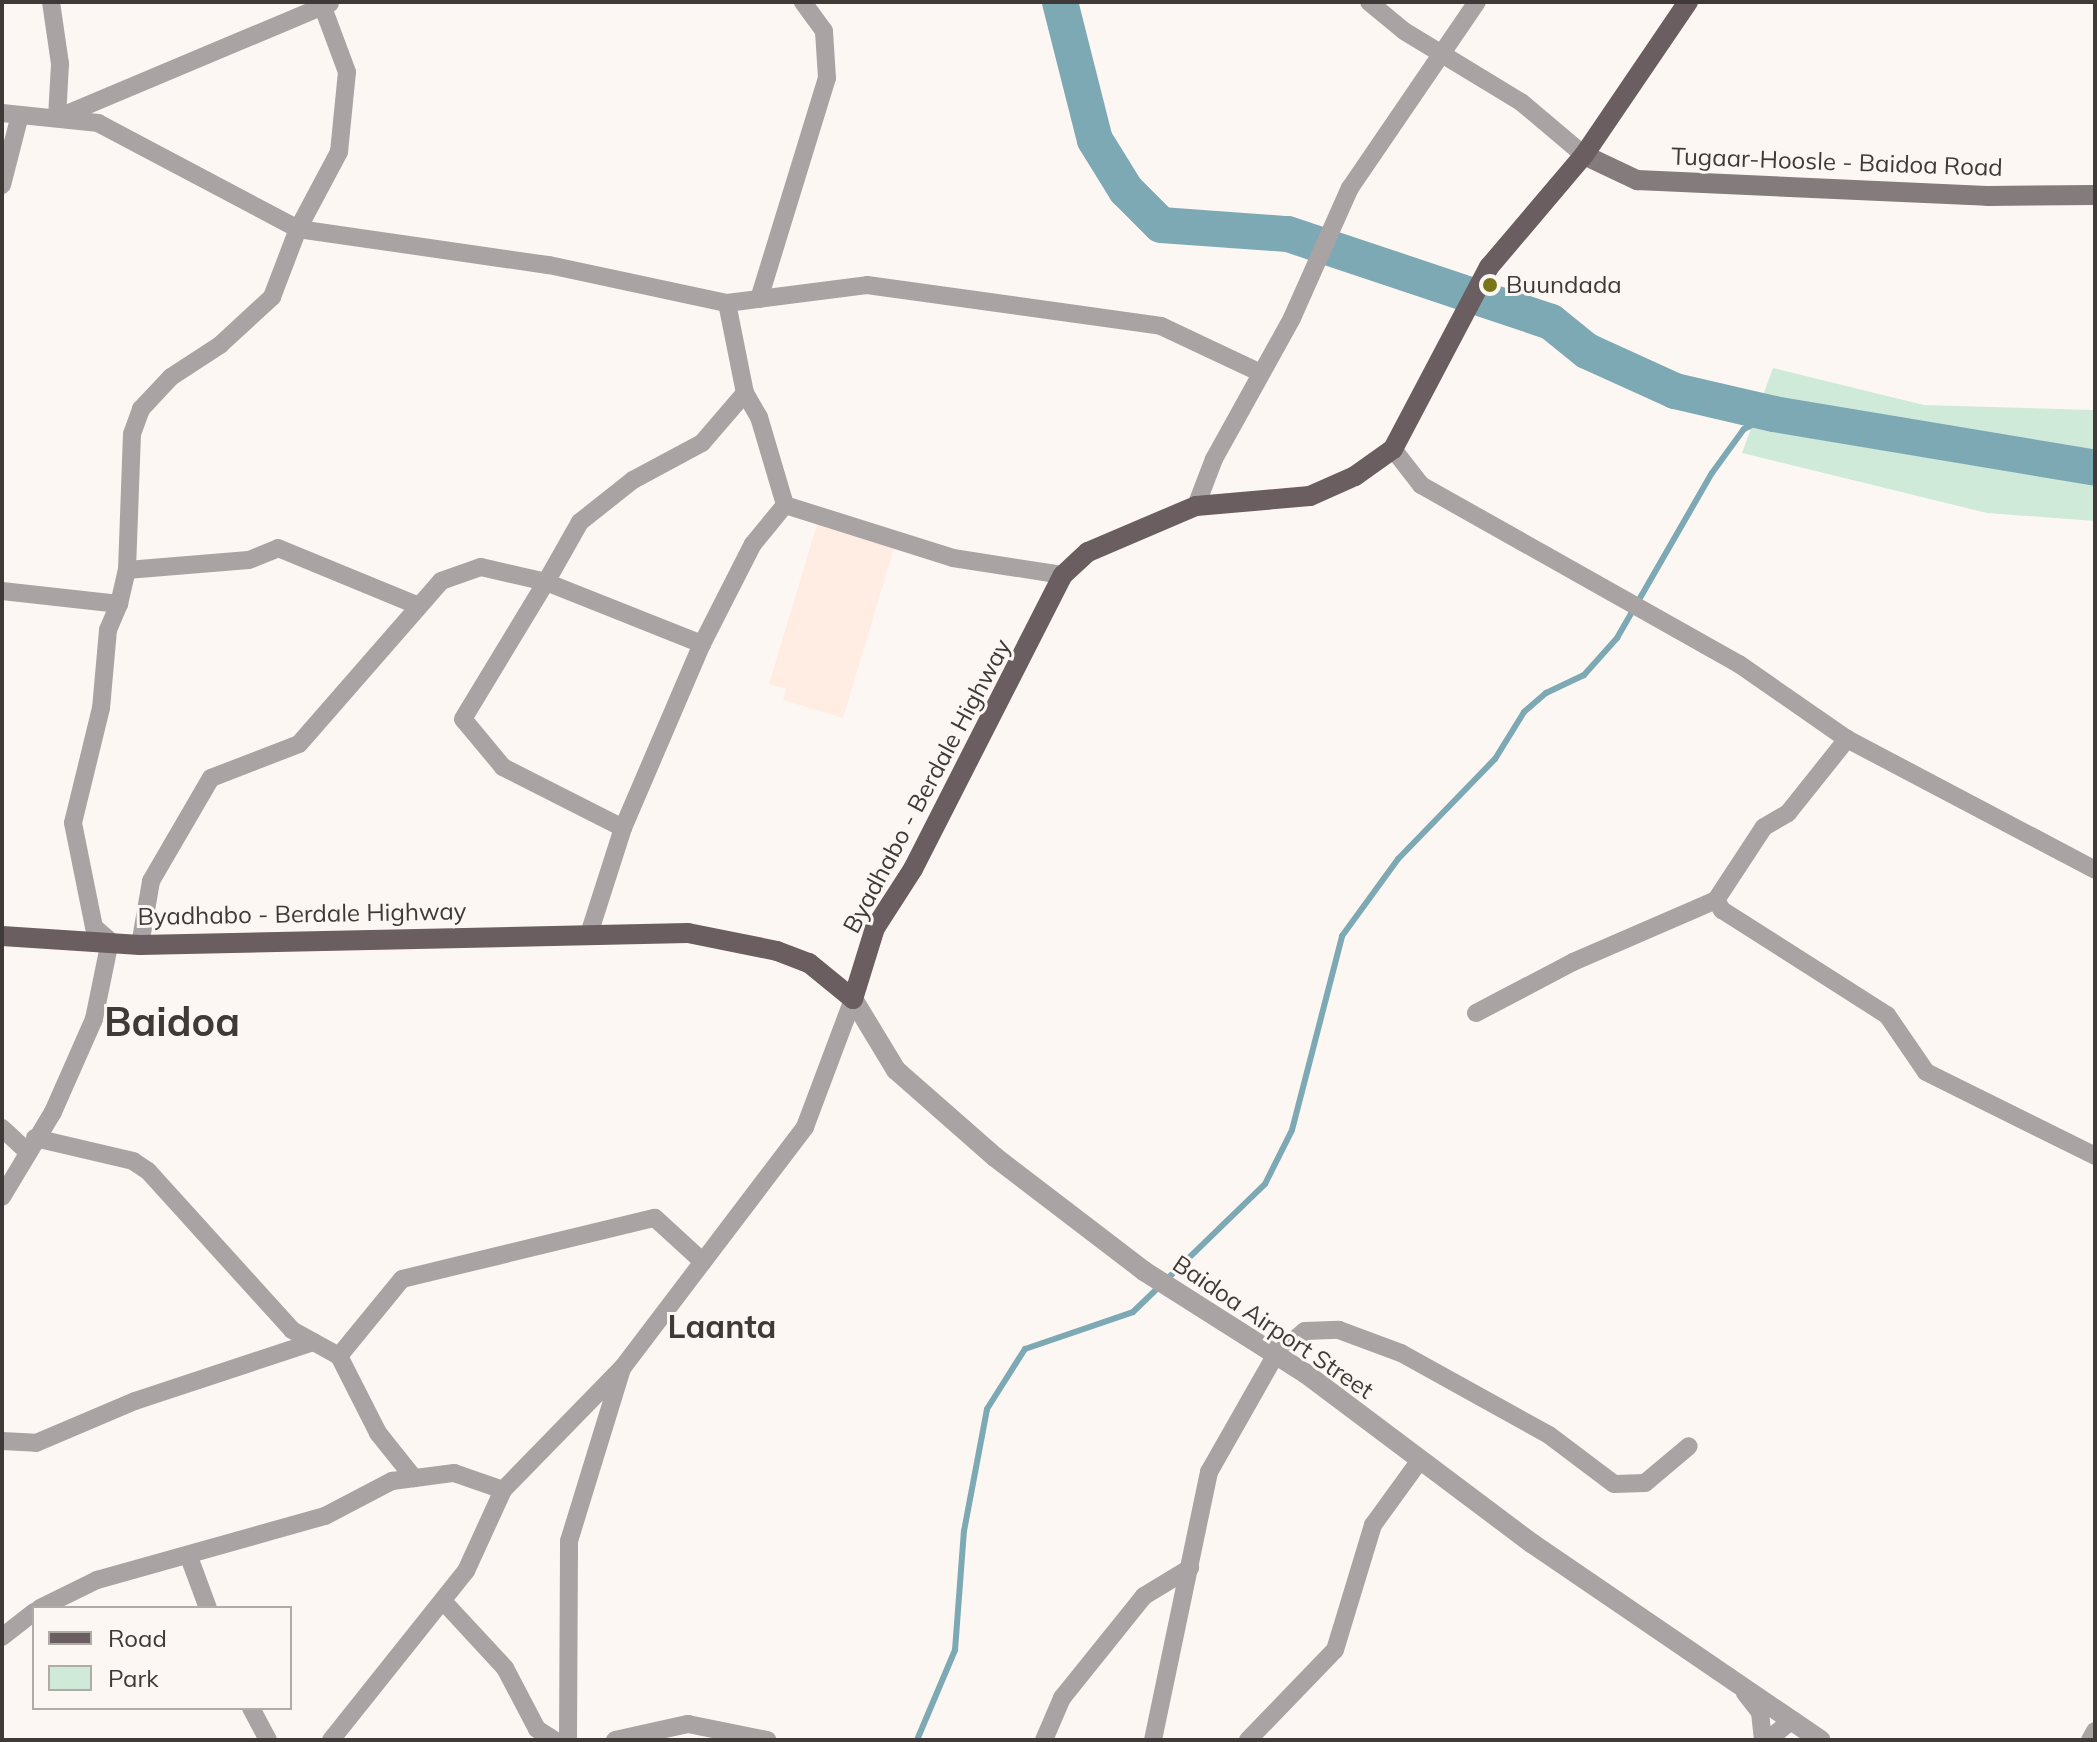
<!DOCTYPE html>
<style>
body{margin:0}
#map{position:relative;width:2097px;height:1742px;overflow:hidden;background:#fdf7f4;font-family:Mulish,sans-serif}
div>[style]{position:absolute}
.built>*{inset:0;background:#ffede4}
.green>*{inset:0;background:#cfead8}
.stream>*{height:6px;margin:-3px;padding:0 3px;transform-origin:3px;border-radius:3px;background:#7da9b5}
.river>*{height:36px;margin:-18px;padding:0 18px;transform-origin:18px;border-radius:18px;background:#7da9b5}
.minor>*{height:18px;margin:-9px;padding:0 9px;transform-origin:9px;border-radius:9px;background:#aaa3a4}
.tertiary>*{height:20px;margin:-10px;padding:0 10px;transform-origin:10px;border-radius:10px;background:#aaa3a4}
.secondary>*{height:20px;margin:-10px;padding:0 10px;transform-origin:10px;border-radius:10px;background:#847b7c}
.primary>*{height:20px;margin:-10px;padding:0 10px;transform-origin:10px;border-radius:10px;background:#6a5e60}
.dots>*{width:22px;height:22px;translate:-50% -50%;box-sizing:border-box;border:4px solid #fdf7f4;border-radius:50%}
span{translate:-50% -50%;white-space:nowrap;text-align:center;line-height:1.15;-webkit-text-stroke:6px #fdf7f4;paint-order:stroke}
.street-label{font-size:24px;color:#3f3a37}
.poi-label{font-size:24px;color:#3f3a37}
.left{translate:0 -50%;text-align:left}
.district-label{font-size:32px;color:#3f3a37;font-weight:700}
.town-label{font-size:40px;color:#3f3a37;font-weight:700}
.frame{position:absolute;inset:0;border:4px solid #3f3a37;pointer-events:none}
.legend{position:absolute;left:32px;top:1606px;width:260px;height:104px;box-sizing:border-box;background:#fdf7f4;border:2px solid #b1aba8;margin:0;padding:10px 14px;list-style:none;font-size:24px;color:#3f3a37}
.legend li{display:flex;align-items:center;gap:16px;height:40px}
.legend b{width:40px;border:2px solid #b1aba8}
</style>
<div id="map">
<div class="built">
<i style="clip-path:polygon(817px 524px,894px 548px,843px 718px,783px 700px,786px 689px,769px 684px)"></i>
</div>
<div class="green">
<i style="clip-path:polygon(1773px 368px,1924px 405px,2095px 410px,2095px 521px,1987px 513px,1742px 453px)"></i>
</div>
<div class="stream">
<i style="left:917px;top:1740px;width:98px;rotate:-67.1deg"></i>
<i style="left:955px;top:1650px;width:119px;rotate:-85.7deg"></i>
<i style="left:964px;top:1531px;width:124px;rotate:-79.3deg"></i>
<i style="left:987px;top:1409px;width:71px;rotate:-57.7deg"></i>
<i style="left:1025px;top:1349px;width:114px;rotate:-18.9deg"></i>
<i style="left:1133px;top:1312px;width:184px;rotate:-44.1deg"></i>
<i style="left:1265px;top:1184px;width:60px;rotate:-63.4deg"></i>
<i style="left:1292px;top:1130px;width:200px;rotate:-75.5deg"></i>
<i style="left:1342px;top:936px;width:95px;rotate:-54deg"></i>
<i style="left:1398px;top:859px;width:139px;rotate:-45.9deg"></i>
<i style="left:1495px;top:759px;width:55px;rotate:-58.3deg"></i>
<i style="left:1524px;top:712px;width:29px;rotate:-41deg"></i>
<i style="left:1546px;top:693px;width:42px;rotate:-25.3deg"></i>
<i style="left:1584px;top:675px;width:50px;rotate:-48.3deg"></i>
<i style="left:1617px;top:638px;width:190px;rotate:-60.1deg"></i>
<i style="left:1712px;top:473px;width:54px;rotate:-54deg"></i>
<i style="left:1744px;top:429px;width:34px;rotate:-27deg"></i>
</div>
<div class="river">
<i style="left:1060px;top:2px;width:142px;rotate:75.8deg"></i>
<i style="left:1095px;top:140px;width:59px;rotate:58.2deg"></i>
<i style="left:1126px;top:190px;width:49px;rotate:45deg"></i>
<i style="left:1161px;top:225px;width:127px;rotate:4.1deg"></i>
<i style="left:1288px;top:234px;width:277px;rotate:18.5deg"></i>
<i style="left:1551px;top:322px;width:46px;rotate:38.9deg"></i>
<i style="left:1587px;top:351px;width:97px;rotate:24.4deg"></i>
<i style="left:1675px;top:391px;width:102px;rotate:13.1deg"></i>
<i style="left:1774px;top:414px;width:326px;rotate:9.5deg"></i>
</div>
<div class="minor">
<i style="left:51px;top:2px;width:63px;rotate:81.7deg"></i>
<i style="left:60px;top:64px;width:54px;rotate:93.2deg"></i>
<i style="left:57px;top:118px;width:296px;rotate:-22.8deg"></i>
<i style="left:1369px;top:2px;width:45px;rotate:39.6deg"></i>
<i style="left:1404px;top:31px;width:137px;rotate:31.3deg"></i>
<i style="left:1521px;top:102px;width:82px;rotate:40.1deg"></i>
<i style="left:2px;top:113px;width:97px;rotate:5.9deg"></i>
<i style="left:98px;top:123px;width:226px;rotate:27.9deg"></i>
<i style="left:298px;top:229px;width:254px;rotate:8.2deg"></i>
<i style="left:549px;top:265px;width:182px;rotate:12.1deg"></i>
<i style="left:727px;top:303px;width:141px;rotate:-7.3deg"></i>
<i style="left:867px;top:285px;width:297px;rotate:7.9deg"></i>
<i style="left:1161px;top:326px;width:110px;rotate:25.2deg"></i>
<i style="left:2px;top:185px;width:72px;rotate:-75.6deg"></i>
<i style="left:759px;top:299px;width:231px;rotate:-72.9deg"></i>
<i style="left:827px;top:78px;width:47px;rotate:-93.7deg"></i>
<i style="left:824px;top:31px;width:36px;rotate:-126deg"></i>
<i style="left:727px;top:303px;width:92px;rotate:78.7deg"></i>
<i style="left:745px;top:393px;width:28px;rotate:60deg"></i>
<i style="left:759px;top:417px;width:92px;rotate:73.5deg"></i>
<i style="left:1393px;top:449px;width:46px;rotate:52.1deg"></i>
<i style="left:1421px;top:485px;width:365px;rotate:29.4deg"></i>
<i style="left:1739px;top:664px;width:131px;rotate:34.8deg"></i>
<i style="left:1847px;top:739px;width:280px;rotate:27.8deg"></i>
<i style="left:785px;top:505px;width:176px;rotate:17.5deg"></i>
<i style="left:953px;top:558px;width:111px;rotate:8.8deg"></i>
<i style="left:1196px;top:506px;width:50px;rotate:-69deg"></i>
<i style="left:1214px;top:459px;width:161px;rotate:-61deg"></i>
<i style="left:1292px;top:318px;width:142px;rotate:-66deg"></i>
<i style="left:1350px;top:188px;width:225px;rotate:-55.7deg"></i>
<i style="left:127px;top:570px;width:136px;rotate:-87.9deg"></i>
<i style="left:132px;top:434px;width:27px;rotate:-70deg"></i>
<i style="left:141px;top:409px;width:44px;rotate:-46.8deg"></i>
<i style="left:171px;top:377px;width:59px;rotate:-33.1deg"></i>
<i style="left:220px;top:345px;width:71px;rotate:-42.7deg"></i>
<i style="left:272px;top:297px;width:73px;rotate:-69.1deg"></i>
<i style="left:298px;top:229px;width:87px;rotate:-62deg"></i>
<i style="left:339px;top:152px;width:80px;rotate:-84.3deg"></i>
<i style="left:347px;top:72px;width:75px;rotate:-110.4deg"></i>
<i style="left:2px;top:591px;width:118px;rotate:6.3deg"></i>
<i style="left:119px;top:604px;width:28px;rotate:113deg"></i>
<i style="left:108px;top:630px;width:78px;rotate:95.1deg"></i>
<i style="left:101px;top:708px;width:118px;rotate:103.7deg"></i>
<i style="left:73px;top:823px;width:106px;rotate:78.6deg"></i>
<i style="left:94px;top:927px;width:21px;rotate:41deg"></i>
<i style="left:110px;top:941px;width:80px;rotate:101.6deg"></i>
<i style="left:94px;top:1019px;width:102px;rotate:113.8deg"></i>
<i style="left:53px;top:1112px;width:99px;rotate:121deg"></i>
<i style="left:119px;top:604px;width:35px;rotate:-77deg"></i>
<i style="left:127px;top:570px;width:122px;rotate:-4.7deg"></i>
<i style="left:249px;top:560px;width:31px;rotate:-22deg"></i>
<i style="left:278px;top:548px;width:152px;rotate:22.4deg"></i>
<i style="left:623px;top:828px;width:135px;rotate:-153.1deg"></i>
<i style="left:503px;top:767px;width:62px;rotate:-129.8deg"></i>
<i style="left:463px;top:719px;width:160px;rotate:-58.8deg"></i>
<i style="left:546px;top:582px;width:168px;rotate:21.7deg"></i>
<i style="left:1716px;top:900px;width:12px;rotate:59deg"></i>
<i style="left:1722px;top:910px;width:196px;rotate:32.5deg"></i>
<i style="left:1887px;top:1015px;width:69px;rotate:55.6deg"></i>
<i style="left:1926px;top:1072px;width:189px;rotate:26.4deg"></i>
<i style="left:589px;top:934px;width:111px;rotate:-72.2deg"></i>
<i style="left:623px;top:828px;width:200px;rotate:-66.8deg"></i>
<i style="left:702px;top:644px;width:112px;rotate:-63deg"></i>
<i style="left:753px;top:544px;width:50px;rotate:-50.6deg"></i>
<i style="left:140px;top:945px;width:65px;rotate:-80.2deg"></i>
<i style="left:151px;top:881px;width:119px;rotate:-59.8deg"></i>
<i style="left:211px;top:778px;width:94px;rotate:-21.1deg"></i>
<i style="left:299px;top:744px;width:216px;rotate:-48.9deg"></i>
<i style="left:441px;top:581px;width:42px;rotate:-19.3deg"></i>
<i style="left:481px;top:567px;width:67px;rotate:13deg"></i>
<i style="left:546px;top:582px;width:69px;rotate:-60.5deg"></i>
<i style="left:580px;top:522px;width:68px;rotate:-38.4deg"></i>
<i style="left:633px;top:480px;width:78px;rotate:-28.2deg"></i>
<i style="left:702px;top:443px;width:66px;rotate:-49.3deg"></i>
<i style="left:1476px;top:1013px;width:110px;rotate:-27.7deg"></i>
<i style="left:1573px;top:962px;width:156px;rotate:-23.4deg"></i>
<i style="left:1716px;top:900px;width:87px;rotate:-56.7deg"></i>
<i style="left:1764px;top:827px;width:28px;rotate:-30deg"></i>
<i style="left:1788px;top:813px;width:95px;rotate:-51.4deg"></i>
<i style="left:2px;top:1128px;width:34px;rotate:43deg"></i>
<i style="left:35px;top:1138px;width:101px;rotate:13.2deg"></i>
<i style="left:133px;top:1161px;width:18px;rotate:34deg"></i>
<i style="left:148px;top:1171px;width:215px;rotate:47.8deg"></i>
<i style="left:292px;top:1330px;width:54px;rotate:29deg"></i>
<i style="left:339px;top:1356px;width:86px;rotate:63.1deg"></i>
<i style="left:378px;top:1433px;width:58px;rotate:51.3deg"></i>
<i style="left:339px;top:1356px;width:99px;rotate:-50.7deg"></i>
<i style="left:402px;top:1279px;width:260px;rotate:-13.6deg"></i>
<i style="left:655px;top:1218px;width:65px;rotate:42.5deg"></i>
<i style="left:2px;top:1441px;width:34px;rotate:3deg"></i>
<i style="left:36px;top:1443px;width:108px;rotate:-23deg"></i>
<i style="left:135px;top:1401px;width:188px;rotate:-18.3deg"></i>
<i style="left:189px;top:1557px;width:54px;rotate:69.6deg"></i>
<i style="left:443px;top:1601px;width:91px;rotate:47.2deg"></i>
<i style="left:505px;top:1668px;width:69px;rotate:62.3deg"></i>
<i style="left:537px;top:1729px;width:20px;rotate:33deg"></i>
<i style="left:40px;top:1608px;width:64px;rotate:-26.2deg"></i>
<i style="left:97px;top:1580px;width:237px;rotate:-15.7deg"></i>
<i style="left:325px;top:1516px;width:76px;rotate:-27.6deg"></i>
<i style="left:392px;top:1481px;width:63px;rotate:-7.4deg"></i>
<i style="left:454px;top:1473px;width:52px;rotate:19.1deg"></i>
<i style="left:2px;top:1637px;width:41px;rotate:-38deg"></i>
<i style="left:1745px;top:1693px;width:24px;rotate:52deg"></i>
<i style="left:1760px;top:1712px;width:28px;rotate:84deg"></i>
<i style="left:251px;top:1708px;width:36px;rotate:62deg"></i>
<i style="left:331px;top:1740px;width:216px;rotate:-51.4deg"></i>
<i style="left:466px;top:1571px;width:89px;rotate:-65.4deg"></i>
<i style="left:503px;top:1490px;width:172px;rotate:-45.7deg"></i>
<i style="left:623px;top:1367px;width:301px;rotate:-52.8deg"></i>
<i style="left:805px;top:1127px;width:137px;rotate:-69.4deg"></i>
<i style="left:568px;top:1740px;width:199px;rotate:-89.7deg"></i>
<i style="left:569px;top:1541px;width:180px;rotate:-72.9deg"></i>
<i style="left:615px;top:1740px;width:75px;rotate:-12.4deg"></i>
<i style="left:688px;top:1724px;width:81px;rotate:11.4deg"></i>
<i style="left:1044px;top:1740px;width:46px;rotate:-66.8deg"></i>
<i style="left:1062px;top:1698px;width:131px;rotate:-51.2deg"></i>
<i style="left:1144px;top:1596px;width:54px;rotate:-31.3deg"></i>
<i style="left:1153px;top:1740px;width:274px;rotate:-78.2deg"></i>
<i style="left:1209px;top:1472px;width:133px;rotate:-60.4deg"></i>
<i style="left:1275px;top:1356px;width:39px;rotate:-40deg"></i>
<i style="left:1305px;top:1331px;width:34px;rotate:-2deg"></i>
<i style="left:1339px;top:1330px;width:66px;rotate:20.4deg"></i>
<i style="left:1401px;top:1353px;width:169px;rotate:29deg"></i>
<i style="left:1549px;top:1435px;width:81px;rotate:37deg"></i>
<i style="left:1614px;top:1484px;width:31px;rotate:-2deg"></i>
<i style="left:1645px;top:1483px;width:57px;rotate:-40.1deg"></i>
<i style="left:1248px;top:1740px;width:125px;rotate:-46deg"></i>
<i style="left:1335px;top:1650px;width:131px;rotate:-73.1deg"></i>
<i style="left:1373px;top:1525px;width:80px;rotate:-54.1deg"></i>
<i style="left:1768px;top:1740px;width:31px;rotate:-40deg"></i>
<i style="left:2090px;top:1740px;width:10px;rotate:-61deg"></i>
</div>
<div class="tertiary">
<i style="left:853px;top:999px;width:83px;rotate:58.8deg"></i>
<i style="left:896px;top:1070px;width:132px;rotate:41.3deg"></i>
<i style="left:995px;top:1157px;width:188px;rotate:37.4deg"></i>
<i style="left:1144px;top:1271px;width:191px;rotate:32.4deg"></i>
<i style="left:1305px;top:1373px;width:285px;rotate:36.9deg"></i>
<i style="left:1533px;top:1544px;width:348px;rotate:34.3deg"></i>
</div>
<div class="secondary">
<i style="left:1584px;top:155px;width:59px;rotate:25.3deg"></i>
<i style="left:1637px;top:180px;width:350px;rotate:2.6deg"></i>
<i style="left:1987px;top:196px;width:108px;rotate:-0.5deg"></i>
</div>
<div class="primary">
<i style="left:2px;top:936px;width:138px;rotate:3.7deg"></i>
<i style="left:140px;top:945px;width:548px;rotate:-1.25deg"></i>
<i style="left:688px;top:933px;width:91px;rotate:11.4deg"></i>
<i style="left:777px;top:951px;width:34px;rotate:21deg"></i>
<i style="left:809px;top:963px;width:57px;rotate:39.3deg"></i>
<i style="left:853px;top:999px;width:74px;rotate:-72.8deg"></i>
<i style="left:875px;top:928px;width:70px;rotate:-57.2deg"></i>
<i style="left:913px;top:869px;width:330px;rotate:-63deg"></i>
<i style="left:1063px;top:575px;width:34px;rotate:-43deg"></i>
<i style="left:1088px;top:552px;width:117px;rotate:-23.1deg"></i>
<i style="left:1196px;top:506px;width:114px;rotate:-5deg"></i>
<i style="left:1310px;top:496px;width:49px;rotate:-24deg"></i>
<i style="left:1355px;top:476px;width:47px;rotate:-35.4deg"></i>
<i style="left:1393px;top:449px;width:206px;rotate:-62.2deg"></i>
<i style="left:1489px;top:267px;width:147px;rotate:-49.7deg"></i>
<i style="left:1584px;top:155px;width:185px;rotate:-55.8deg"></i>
</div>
<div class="dots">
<i style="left:1490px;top:285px;background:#7a7519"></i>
</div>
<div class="street-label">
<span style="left:1837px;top:162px;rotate:2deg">Tugaar-Hoosle - Baidoa Road</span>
<span style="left:927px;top:786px;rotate:-62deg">Byadhabo - Berdale Highway</span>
<span style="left:302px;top:914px;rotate:-1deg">Byadhabo - Berdale Highway</span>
<span style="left:1273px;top:1327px;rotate:34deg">Baidoa Airport Street</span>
</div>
<div class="poi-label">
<span class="left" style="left:1506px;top:285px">Buundada</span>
</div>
<div class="district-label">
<span style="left:722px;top:1326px">Laanta</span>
</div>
<div class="town-label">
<span style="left:172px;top:1021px">Baidoa</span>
</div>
<div class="frame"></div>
<ul class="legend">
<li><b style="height:10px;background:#6a5e60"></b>Road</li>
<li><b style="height:22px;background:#cfead8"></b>Park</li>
</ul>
</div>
